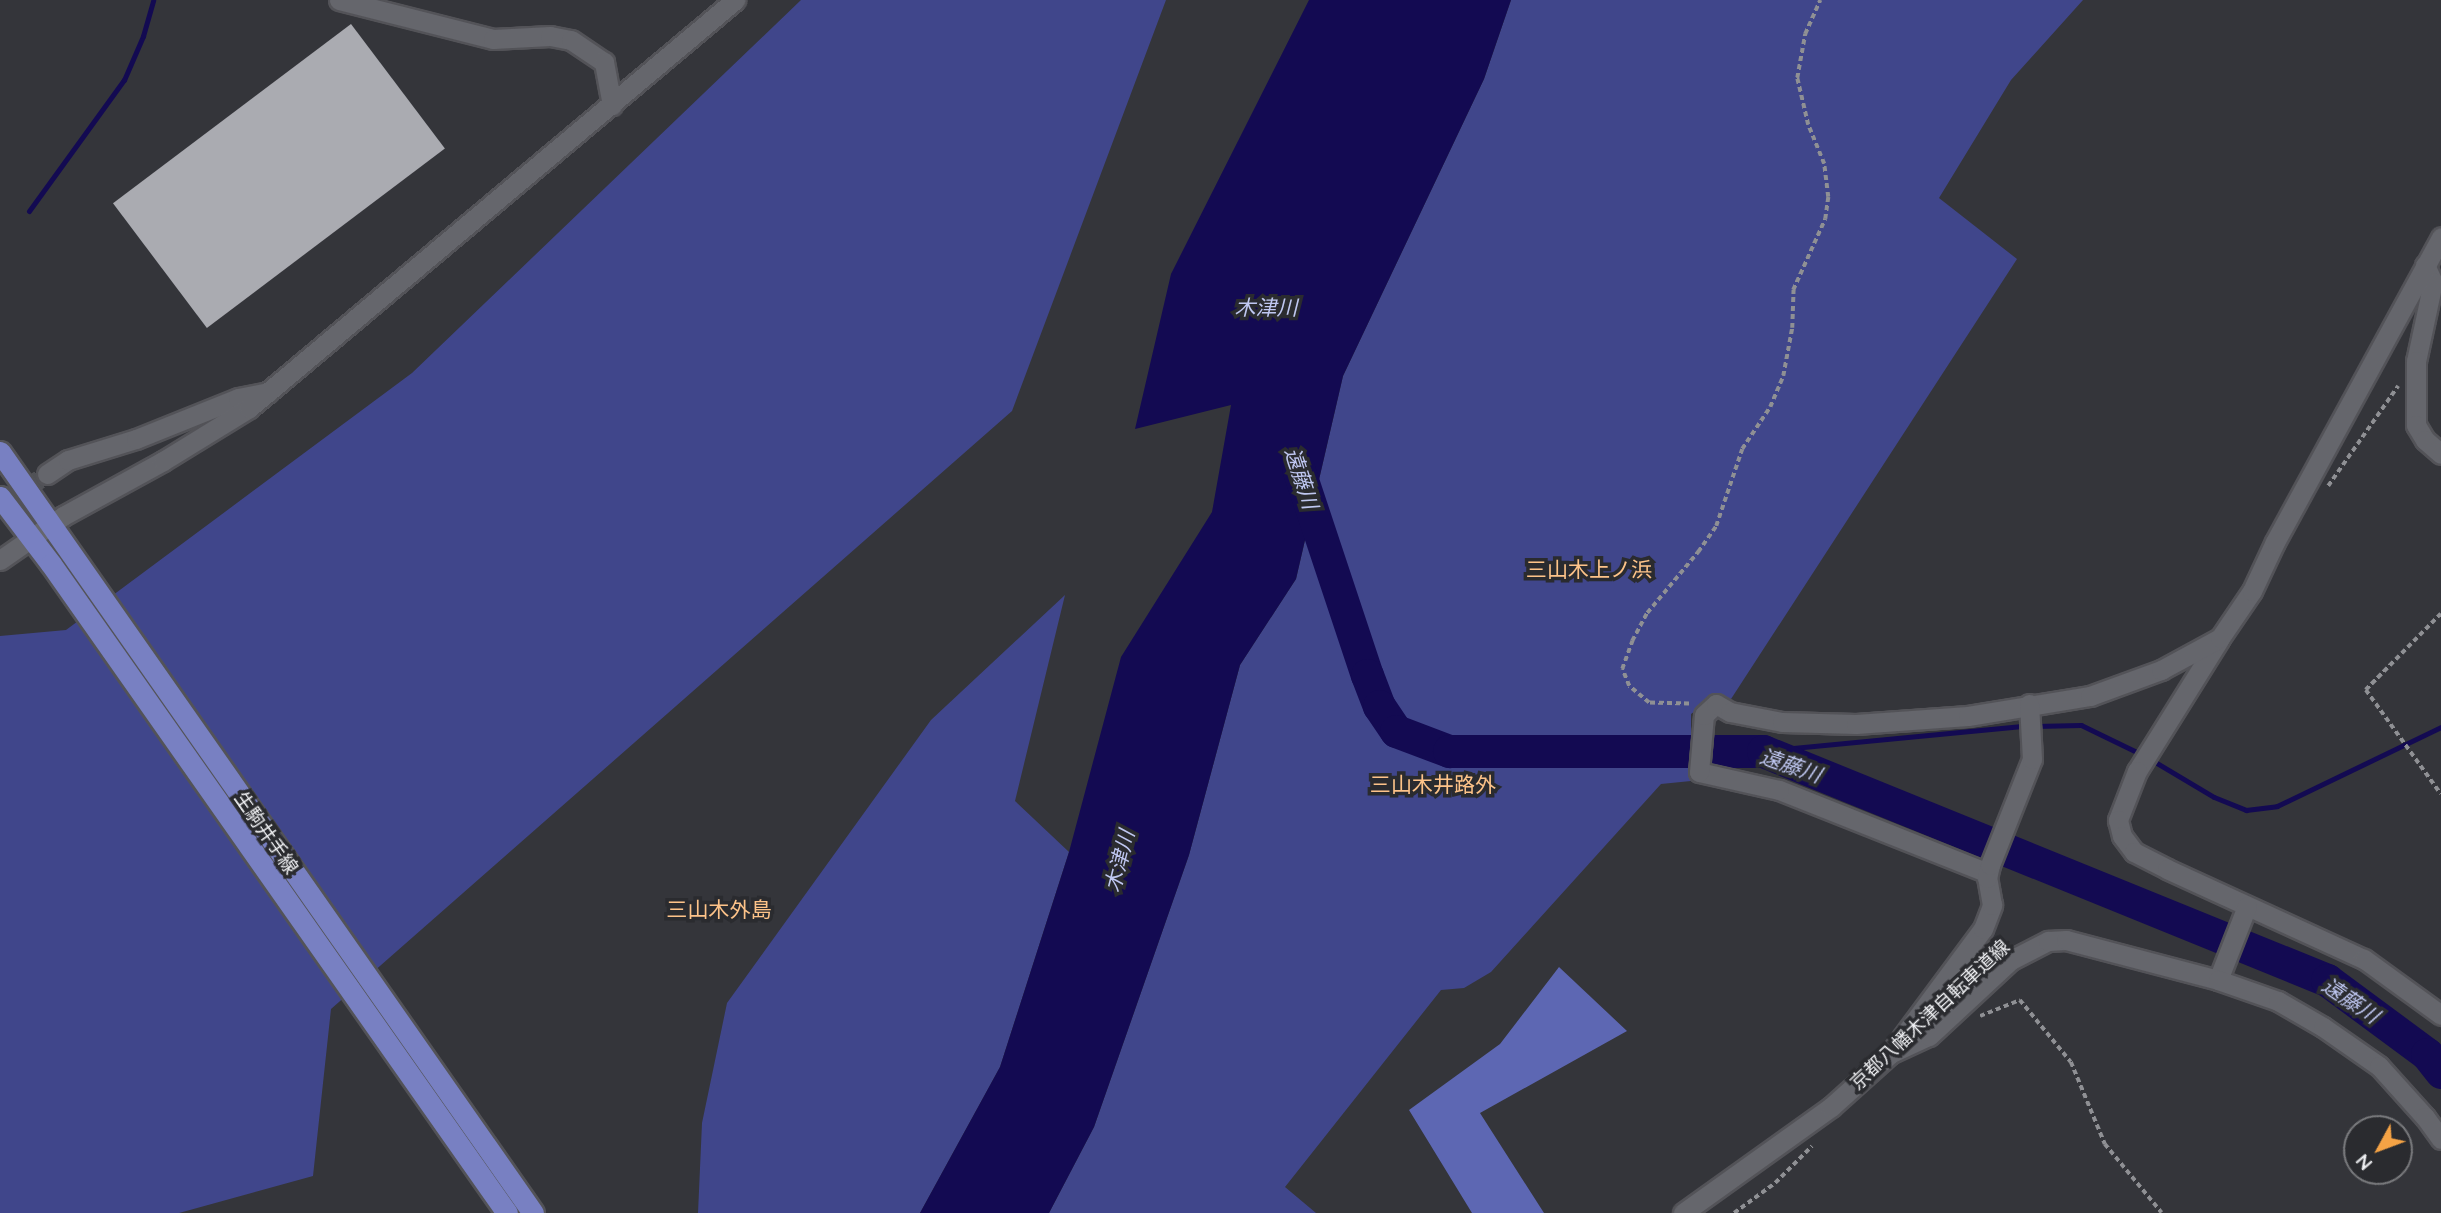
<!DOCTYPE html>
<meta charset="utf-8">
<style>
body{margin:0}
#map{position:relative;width:2441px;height:1213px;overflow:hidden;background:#34353a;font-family:Quicksand,"Noto Sans JP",sans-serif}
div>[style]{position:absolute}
.green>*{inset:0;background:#40468b}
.forest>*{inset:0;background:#5d67b3}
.water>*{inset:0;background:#130a52}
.stream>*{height:5px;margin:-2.5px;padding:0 2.5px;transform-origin:2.5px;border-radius:2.5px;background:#130a52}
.river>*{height:33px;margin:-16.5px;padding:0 16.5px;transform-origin:16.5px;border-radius:16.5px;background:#130a52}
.building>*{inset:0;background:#aaabb1;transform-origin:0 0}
.minor-tunnel>*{height:19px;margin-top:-9.5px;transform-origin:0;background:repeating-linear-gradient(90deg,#505156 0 19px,transparent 0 29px)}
.path>*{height:3.5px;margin-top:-1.75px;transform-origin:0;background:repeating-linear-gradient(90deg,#8f9094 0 5px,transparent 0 8.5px)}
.roads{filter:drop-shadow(2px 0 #535358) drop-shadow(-2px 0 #535358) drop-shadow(0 2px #535358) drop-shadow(0 -2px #535358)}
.minor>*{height:19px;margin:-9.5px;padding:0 9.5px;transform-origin:9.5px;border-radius:9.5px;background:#65666c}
.major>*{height:21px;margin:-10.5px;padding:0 10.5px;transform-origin:10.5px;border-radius:10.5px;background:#7880c2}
span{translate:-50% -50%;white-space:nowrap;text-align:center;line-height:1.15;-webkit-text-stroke:7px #2a2b2f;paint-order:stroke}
.street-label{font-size:19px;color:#eff0f3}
.water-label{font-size:21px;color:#bfc7f1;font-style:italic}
.neighbourhood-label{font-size:21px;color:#fdc389}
.north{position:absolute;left:2343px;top:1115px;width:70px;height:70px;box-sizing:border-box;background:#2a2b2f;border:2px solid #797a7d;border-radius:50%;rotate:229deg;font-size:19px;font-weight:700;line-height:28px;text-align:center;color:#eff0f3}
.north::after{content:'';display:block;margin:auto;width:24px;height:32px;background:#f5a345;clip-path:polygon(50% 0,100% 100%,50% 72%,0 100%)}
</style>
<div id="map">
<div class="green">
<i style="clip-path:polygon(801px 0,1166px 0,1012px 411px,331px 1009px,313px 1176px,179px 1213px,0 1213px,0 636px,66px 630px,412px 373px)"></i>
<i style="clip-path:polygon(1511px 0,2083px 0,2011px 80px,1939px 198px,2017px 259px,1731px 699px,1717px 695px,1691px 714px,1691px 781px,1661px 784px,1491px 972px,1464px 988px,1441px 990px,1285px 1187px,1316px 1213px,1049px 1213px,1094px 1127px,1189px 855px,1240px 665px,1296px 579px,1343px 376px,1484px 79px)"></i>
<i style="clip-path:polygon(1065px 595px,1015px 801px,1069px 852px,1000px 1067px,920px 1213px,698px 1213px,702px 1123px,727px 1003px,931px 720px)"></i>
</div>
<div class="forest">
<i style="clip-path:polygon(1559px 967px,1627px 1031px,1480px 1113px,1544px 1213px,1472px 1213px,1409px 1110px,1500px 1044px)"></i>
</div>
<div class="water">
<i style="clip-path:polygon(1309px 0,1511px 0,1484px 79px,1343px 376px,1296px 579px,1240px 665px,1189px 855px,1094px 1127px,1049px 1213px,920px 1213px,1000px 1067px,1069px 852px,1121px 657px,1212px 512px,1231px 405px,1135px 429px,1171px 274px)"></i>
</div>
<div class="stream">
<i style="left:29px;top:211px;width:162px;rotate:-54.1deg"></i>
<i style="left:124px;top:80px;width:48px;rotate:-66.6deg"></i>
<i style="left:143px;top:36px;width:37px;rotate:-74deg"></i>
<i style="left:2035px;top:726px;width:46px;rotate:-1.2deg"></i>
<i style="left:2081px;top:725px;width:67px;rotate:25.8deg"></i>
<i style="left:1763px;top:751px;width:263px;rotate:-5.5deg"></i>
<i style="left:2150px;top:759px;width:74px;rotate:30.7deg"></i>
<i style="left:2214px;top:797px;width:35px;rotate:22deg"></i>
<i style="left:2246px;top:810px;width:31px;rotate:-7deg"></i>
<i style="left:2277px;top:806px;width:182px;rotate:-25.7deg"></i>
</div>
<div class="river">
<i style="left:1298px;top:468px;width:218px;rotate:71.6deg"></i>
<i style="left:1367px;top:675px;width:33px;rotate:69deg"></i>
<i style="left:1379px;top:706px;width:30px;rotate:56deg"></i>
<i style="left:1396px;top:731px;width:57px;rotate:20.7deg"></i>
<i style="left:1449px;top:751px;width:314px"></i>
<i style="left:1763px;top:751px;width:609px;rotate:22.1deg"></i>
<i style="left:2327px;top:980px;width:124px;rotate:36.5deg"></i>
<i style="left:2427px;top:1054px;width:23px;rotate:52deg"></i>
</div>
<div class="building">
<i style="left:351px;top:24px;width:156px;height:298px;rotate:53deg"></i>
</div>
<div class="minor-tunnel">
<i style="left:0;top:506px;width:57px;rotate:-34.2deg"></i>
</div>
<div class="path">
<i style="left:2328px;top:486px;width:122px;rotate:-55deg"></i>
<i style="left:2441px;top:614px;width:107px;rotate:134.6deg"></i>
<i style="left:2366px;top:690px;width:128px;rotate:54.2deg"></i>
<i style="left:1689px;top:704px;width:40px;rotate:-178.6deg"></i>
<i style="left:1649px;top:703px;width:26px;rotate:-140deg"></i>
<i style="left:1629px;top:686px;width:18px;rotate:-112deg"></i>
<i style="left:1622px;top:669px;width:30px;rotate:-70deg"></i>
<i style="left:1632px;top:641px;width:32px;rotate:-62deg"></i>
<i style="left:1647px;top:613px;width:80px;rotate:-50.1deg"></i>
<i style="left:1698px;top:552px;width:32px;rotate:-55deg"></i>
<i style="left:1716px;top:526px;width:81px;rotate:-71.3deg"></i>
<i style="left:1742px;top:449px;width:50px;rotate:-56.3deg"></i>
<i style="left:1770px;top:407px;width:34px;rotate:-67deg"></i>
<i style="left:1783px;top:376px;width:49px;rotate:-79.4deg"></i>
<i style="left:1792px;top:328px;width:38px;rotate:-88deg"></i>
<i style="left:1793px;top:290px;width:78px;rotate:-65.7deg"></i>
<i style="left:1825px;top:219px;width:22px;rotate:-82deg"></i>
<i style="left:1828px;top:197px;width:33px;rotate:-97deg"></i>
<i style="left:1824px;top:164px;width:42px;rotate:-112.3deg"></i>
<i style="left:1808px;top:125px;width:48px;rotate:-103.2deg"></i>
<i style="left:1797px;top:78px;width:45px;rotate:-79.7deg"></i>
<i style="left:1805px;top:34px;width:37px;rotate:-66deg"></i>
<i style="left:1980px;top:1016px;width:43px;rotate:-21.8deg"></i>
<i style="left:2020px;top:1000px;width:80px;rotate:50.6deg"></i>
<i style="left:2071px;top:1062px;width:89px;rotate:67.5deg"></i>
<i style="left:2105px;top:1144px;width:89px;rotate:50.4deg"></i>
<i style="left:1734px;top:1213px;width:51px;rotate:-36.2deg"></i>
<i style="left:1775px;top:1183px;width:52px;rotate:-45deg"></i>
</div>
<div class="roads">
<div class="minor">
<i style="left:339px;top:0;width:159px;rotate:14.2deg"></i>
<i style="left:493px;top:39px;width:57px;rotate:-3deg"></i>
<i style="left:550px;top:36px;width:21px;rotate:11deg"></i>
<i style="left:571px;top:40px;width:40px;rotate:34deg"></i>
<i style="left:604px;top:62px;width:44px;rotate:79.5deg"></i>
<i style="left:2425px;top:265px;width:19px;rotate:65deg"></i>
<i style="left:2433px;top:282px;width:81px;rotate:102.1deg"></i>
<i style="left:2416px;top:361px;width:64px;rotate:90deg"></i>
<i style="left:2416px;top:425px;width:17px;rotate:59deg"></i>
<i style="left:2425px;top:440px;width:21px;rotate:41deg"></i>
<i style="left:47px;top:474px;width:25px;rotate:-34deg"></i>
<i style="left:68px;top:460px;width:71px;rotate:-17.2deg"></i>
<i style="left:136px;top:439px;width:110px;rotate:-21.9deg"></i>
<i style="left:238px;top:398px;width:31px;rotate:-11deg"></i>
<i style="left:0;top:560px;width:77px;rotate:-34.9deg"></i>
<i style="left:63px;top:516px;width:114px;rotate:-28.8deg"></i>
<i style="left:163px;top:461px;width:101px;rotate:-31.6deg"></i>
<i style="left:249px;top:408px;width:635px;rotate:-40.01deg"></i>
<i style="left:2219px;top:640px;width:155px;rotate:122deg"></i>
<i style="left:2137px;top:771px;width:53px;rotate:111.2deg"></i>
<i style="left:2118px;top:820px;width:16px;rotate:76deg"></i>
<i style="left:2122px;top:836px;width:20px;rotate:53deg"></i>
<i style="left:2134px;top:852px;width:37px;rotate:27deg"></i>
<i style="left:2167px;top:869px;width:217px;rotate:24.6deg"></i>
<i style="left:2364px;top:959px;width:95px;rotate:36deg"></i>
<i style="left:1988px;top:873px;width:225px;rotate:-158.3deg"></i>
<i style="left:1779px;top:790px;width:82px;rotate:-167.3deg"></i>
<i style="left:1699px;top:772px;width:57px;rotate:-85deg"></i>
<i style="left:1704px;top:715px;width:16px;rotate:-43deg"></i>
<i style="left:1716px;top:704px;width:16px;rotate:30deg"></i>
<i style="left:1730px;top:712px;width:53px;rotate:10.9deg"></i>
<i style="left:1782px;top:722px;width:74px;rotate:1.5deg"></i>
<i style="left:1856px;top:724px;width:112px;rotate:-4.1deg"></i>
<i style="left:1968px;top:716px;width:124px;rotate:-9.3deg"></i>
<i style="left:2090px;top:696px;width:76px;rotate:-20.1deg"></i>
<i style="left:2161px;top:670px;width:67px;rotate:-28.5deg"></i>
<i style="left:2220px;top:638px;width:57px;rotate:-55.8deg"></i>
<i style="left:2252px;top:591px;width:54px;rotate:-64.9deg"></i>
<i style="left:2275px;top:542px;width:347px;rotate:-61.4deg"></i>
<i style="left:2218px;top:980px;width:79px;rotate:-68.6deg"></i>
<i style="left:1894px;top:1052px;width:38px;rotate:-25deg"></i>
<i style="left:1929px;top:1036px;width:112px;rotate:-42.8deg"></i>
<i style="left:2011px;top:960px;width:42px;rotate:-27.2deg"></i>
<i style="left:2048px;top:941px;width:18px;rotate:-3deg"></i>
<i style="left:2066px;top:940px;width:157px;rotate:14.7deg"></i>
<i style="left:2218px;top:980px;width:64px;rotate:19.3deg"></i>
<i style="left:2278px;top:1001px;width:52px;rotate:30deg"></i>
<i style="left:2323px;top:1027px;width:68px;rotate:34.9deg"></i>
<i style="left:2379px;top:1066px;width:69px;rotate:48deg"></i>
<i style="left:2425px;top:1117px;width:27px;rotate:54deg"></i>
<i style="left:1683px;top:1213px;width:182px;rotate:-35.6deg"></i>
<i style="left:1831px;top:1107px;width:79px;rotate:-41.9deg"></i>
<i style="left:1890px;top:1054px;width:156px;rotate:-53.4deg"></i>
<i style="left:1983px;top:929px;width:26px;rotate:-69deg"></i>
<i style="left:1992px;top:905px;width:27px;rotate:-100deg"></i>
<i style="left:1987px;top:878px;width:13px;rotate:-77deg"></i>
<i style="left:1990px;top:865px;width:114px;rotate:-68.4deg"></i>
<i style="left:2032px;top:759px;width:55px;rotate:-93.1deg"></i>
</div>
<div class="major">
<i style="left:0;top:452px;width:929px;rotate:54.99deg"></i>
<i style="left:0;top:497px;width:84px;rotate:52.7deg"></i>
<i style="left:51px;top:564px;width:793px;rotate:54.91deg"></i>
</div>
</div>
<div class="street-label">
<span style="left:266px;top:833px;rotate:55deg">生駒井手線</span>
<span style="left:1930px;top:1015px;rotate:-43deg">京都八幡木津自転車道線</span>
</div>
<div class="water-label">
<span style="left:1266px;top:307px">木津川</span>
<span style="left:1302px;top:478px;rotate:72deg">遠藤川</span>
<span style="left:1791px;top:765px;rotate:19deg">遠藤川</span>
<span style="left:1119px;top:861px;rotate:-76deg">木津川</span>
<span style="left:2351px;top:1000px;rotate:34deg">遠藤川</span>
</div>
<div class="neighbourhood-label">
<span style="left:1589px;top:569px">三山木上ノ浜</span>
<span style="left:1433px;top:784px">三山木井路外</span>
<span style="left:719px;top:909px">三山木外島</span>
</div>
<div class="north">N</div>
</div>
